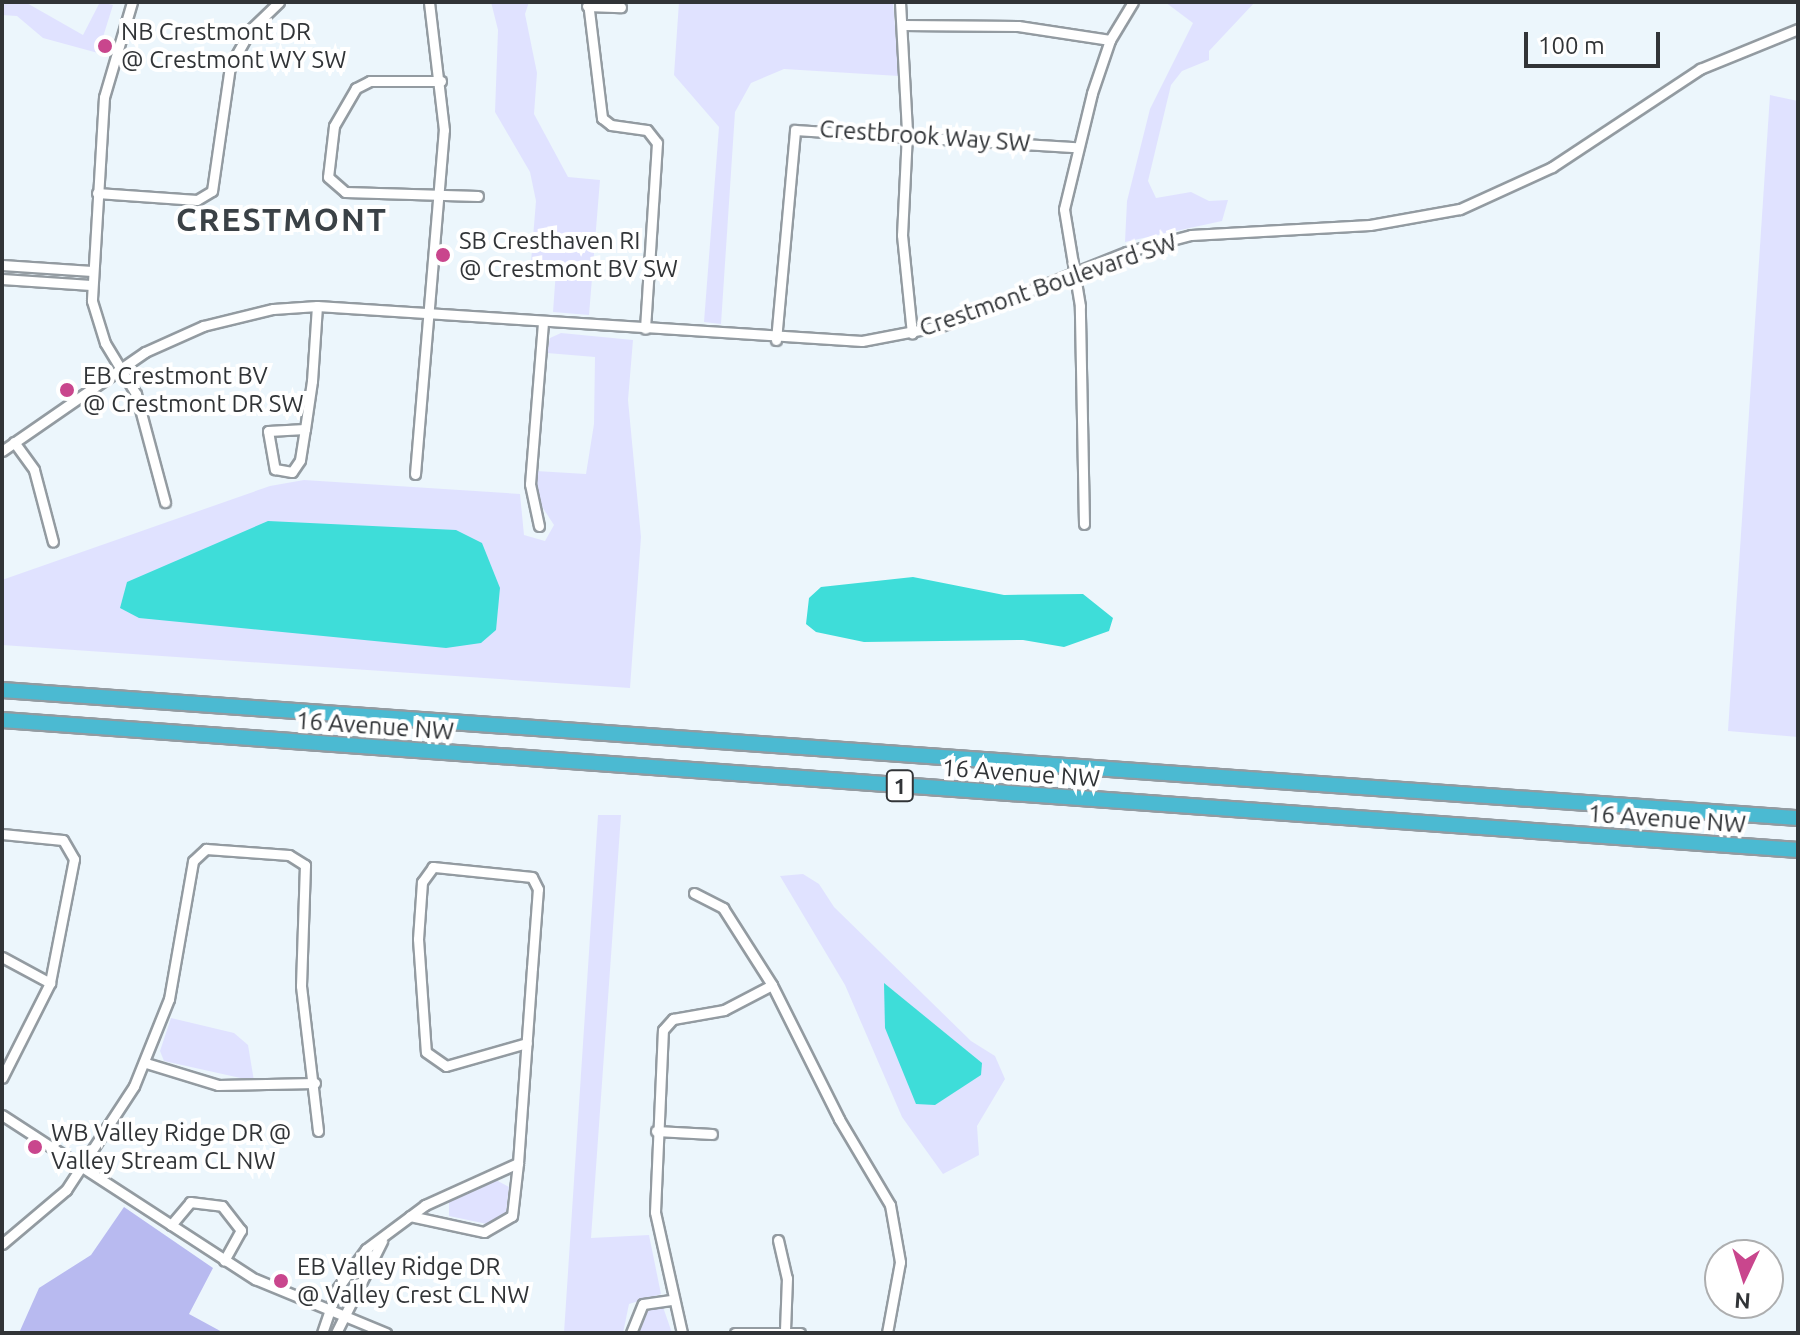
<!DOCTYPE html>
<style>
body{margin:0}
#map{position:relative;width:1800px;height:1335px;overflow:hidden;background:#ecf6fc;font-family:Ubuntu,sans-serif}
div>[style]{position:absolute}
.green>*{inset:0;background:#e0e2ff}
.forest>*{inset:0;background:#b8baf0}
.water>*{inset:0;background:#3eddd9}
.roads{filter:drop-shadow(2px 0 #939ba1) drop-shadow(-2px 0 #939ba1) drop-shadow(0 2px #939ba1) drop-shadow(0 -2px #939ba1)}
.minor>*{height:9px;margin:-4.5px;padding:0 4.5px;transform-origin:4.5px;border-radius:4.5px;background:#fff}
.highway>*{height:14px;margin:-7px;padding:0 7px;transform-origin:7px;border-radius:7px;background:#4bbad2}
.dots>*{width:22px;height:22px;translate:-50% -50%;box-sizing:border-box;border:4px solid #fff;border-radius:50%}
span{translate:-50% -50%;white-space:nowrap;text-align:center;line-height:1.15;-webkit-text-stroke:8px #fff;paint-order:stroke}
.shield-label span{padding:2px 6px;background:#fff;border:2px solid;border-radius:6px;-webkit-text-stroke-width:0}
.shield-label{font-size:22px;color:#313437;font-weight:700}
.poi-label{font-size:24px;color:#313437}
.left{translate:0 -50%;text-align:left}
.street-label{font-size:24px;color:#313437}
.district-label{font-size:32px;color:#3a4146;font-weight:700;letter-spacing:2px}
.frame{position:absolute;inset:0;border:4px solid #313437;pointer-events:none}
.north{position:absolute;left:1704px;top:1239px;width:80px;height:80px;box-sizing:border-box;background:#fff;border:2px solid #adaeaf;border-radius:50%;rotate:184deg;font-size:22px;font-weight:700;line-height:32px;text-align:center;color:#313437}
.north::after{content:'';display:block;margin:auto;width:28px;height:36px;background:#c9468d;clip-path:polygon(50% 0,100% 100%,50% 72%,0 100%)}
.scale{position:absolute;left:1524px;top:32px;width:136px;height:36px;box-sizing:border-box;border:4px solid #313437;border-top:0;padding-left:10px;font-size:24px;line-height:28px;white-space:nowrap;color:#313437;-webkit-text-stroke:6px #fff;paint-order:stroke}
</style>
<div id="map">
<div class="green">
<i style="clip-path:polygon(2px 2px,25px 2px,83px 35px,100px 2px,113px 5px,98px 53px,43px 38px,17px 16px,2px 15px)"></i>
<i style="clip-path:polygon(491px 2px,529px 2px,525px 14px,537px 73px,534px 114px,568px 177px,600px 180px,589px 315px,553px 312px,556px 270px,551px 263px,531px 262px,536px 201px,530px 172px,495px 112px,498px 30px)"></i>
<i style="clip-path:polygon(679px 2px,893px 2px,899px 76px,784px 69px,751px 83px,735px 112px,721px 324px,704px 322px,719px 127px,674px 75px)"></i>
<i style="clip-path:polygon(1165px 2px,1255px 2px,1209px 51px,1209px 60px,1182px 71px,1171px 85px,1148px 181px,1156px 198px,1191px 192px,1209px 201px,1228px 200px,1222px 221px,1125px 242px,1127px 201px,1150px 109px,1193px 23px)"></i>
<i style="clip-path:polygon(1770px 95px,1798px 101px,1798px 737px,1728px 731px)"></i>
<i style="clip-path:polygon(561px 333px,633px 340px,628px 400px,641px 537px,630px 688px,2px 645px,2px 580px,270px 486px,304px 480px,520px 494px,524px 535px,545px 541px,554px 525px,537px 499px,536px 471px,586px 474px,594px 424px,595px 357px,547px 353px,550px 338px)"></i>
<i style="clip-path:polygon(598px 815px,621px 815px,591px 1238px,649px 1235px,661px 1294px,629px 1304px,623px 1333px,564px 1333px)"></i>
<i style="clip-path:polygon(803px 874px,819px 884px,834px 907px,971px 1041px,995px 1056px,1005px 1079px,977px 1126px,979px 1155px,943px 1174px,902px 1117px,845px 985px,780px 876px)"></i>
<i style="clip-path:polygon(171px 1018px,234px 1033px,248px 1045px,254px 1081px,164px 1061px,160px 1051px)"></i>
<i style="clip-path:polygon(494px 1179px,509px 1187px,506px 1213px,487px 1224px,449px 1216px,449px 1200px)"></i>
<i style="clip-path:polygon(663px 1307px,672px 1333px,638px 1333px,645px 1311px)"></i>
</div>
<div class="forest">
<i style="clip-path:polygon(124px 1207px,213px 1268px,189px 1314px,224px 1333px,19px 1333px,39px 1288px,91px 1255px)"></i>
</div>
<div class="water">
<i style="clip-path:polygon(268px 521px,456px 530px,482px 543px,500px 588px,496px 630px,481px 643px,446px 648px,139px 618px,120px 608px,127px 582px)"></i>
<i style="clip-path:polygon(913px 577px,1004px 595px,1083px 594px,1113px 618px,1109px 631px,1064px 647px,1023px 640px,864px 642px,816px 632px,806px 624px,809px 598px,821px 587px)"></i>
<i style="clip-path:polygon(884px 983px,982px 1063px,981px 1075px,935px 1105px,916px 1104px,885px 1028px)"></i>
</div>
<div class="roads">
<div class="minor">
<i style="left:132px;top:2px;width:99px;rotate:106.4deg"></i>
<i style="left:104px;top:97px;width:204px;rotate:93.4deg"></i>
<i style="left:92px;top:301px;width:44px;rotate:72.8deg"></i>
<i style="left:105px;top:343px;width:60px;rotate:58.7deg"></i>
<i style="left:136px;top:394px;width:112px;rotate:75deg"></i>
<i style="left:588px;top:2px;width:117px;rotate:83.1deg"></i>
<i style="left:602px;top:118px;width:11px;rotate:38deg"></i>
<i style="left:611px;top:125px;width:36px;rotate:8deg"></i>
<i style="left:647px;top:130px;width:16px;rotate:52deg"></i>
<i style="left:657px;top:143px;width:186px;rotate:93.7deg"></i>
<i style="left:900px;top:2px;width:131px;rotate:86.9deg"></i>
<i style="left:907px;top:133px;width:102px;rotate:92.8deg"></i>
<i style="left:902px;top:235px;width:99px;rotate:84.2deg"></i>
<i style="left:587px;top:6px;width:34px;rotate:2deg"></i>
<i style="left:903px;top:25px;width:115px;rotate:0.5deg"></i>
<i style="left:1018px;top:26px;width:93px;rotate:8.7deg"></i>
<i style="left:441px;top:81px;width:71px;rotate:180deg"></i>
<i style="left:370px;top:81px;width:16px;rotate:153deg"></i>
<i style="left:356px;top:88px;width:44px;rotate:120.1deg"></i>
<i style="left:334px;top:126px;width:51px;rotate:96.7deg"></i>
<i style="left:328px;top:177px;width:23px;rotate:41deg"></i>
<i style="left:345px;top:192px;width:133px;rotate:1.7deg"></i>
<i style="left:97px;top:193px;width:100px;rotate:4deg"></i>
<i style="left:197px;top:200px;width:17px;rotate:-31deg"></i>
<i style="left:212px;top:191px;width:126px;rotate:-81.8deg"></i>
<i style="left:230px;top:66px;width:43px;rotate:-60.4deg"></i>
<i style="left:251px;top:29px;width:39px;rotate:-44deg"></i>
<i style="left:2px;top:265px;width:90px;rotate:3.8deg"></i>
<i style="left:2px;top:279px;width:89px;rotate:3.9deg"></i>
<i style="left:776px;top:340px;width:211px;rotate:-84.8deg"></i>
<i style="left:795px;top:130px;width:281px;rotate:3.5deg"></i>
<i style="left:305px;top:429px;width:37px;rotate:177deg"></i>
<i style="left:268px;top:431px;width:39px;rotate:80deg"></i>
<i style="left:275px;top:469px;width:17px;rotate:10deg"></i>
<i style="left:292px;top:472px;width:14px;rotate:-56deg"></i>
<i style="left:300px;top:460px;width:31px;rotate:-81deg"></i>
<i style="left:305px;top:429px;width:49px;rotate:-81.7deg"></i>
<i style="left:312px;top:381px;width:75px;rotate:-86.2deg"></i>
<i style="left:14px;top:442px;width:34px;rotate:54deg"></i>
<i style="left:34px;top:470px;width:74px;rotate:75.2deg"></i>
<i style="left:2px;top:451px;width:174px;rotate:-34.7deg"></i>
<i style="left:145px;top:352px;width:64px;rotate:-24.1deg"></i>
<i style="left:203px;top:326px;width:72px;rotate:-13.7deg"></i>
<i style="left:273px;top:309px;width:44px;rotate:-3.9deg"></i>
<i style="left:317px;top:306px;width:546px;rotate:3.67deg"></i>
<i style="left:862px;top:341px;width:80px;rotate:-10.8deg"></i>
<i style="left:941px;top:326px;width:199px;rotate:-21.8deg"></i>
<i style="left:1126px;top:252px;width:67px;rotate:-14.7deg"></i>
<i style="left:1191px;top:235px;width:179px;rotate:-3.2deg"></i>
<i style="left:1370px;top:225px;width:91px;rotate:-10.1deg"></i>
<i style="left:1460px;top:209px;width:101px;rotate:-24.5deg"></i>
<i style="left:1552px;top:167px;width:178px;rotate:-33.5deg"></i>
<i style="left:1700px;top:69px;width:106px;rotate:-22.2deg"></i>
<i style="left:415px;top:474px;width:345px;rotate:-85.2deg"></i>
<i style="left:444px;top:130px;width:129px;rotate:-96.7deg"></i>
<i style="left:1084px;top:524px;width:218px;rotate:-91.1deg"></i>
<i style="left:1080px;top:306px;width:98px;rotate:-99.4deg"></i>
<i style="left:1064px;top:209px;width:119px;rotate:-76.4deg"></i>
<i style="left:1092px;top:93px;width:56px;rotate:-71.2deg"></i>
<i style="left:1110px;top:40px;width:44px;rotate:-58.8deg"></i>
<i style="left:539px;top:526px;width:43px;rotate:-102.1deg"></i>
<i style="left:530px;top:484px;width:163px;rotate:-85.4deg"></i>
<i style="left:2px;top:834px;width:61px;rotate:5.6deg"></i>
<i style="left:63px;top:840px;width:22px;rotate:60deg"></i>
<i style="left:74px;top:859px;width:126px;rotate:101deg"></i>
<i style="left:50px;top:983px;width:106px;rotate:116.8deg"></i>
<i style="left:694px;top:893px;width:33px;rotate:27deg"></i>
<i style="left:723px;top:908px;width:91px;rotate:57.5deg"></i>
<i style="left:2px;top:957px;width:55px;rotate:28.4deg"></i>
<i style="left:146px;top:1063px;width:75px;rotate:17deg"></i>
<i style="left:218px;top:1085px;width:97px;rotate:-1.2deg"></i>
<i style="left:2px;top:1115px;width:302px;rotate:33deg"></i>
<i style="left:255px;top:1279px;width:142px;rotate:22.4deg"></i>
<i style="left:656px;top:1131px;width:56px;rotate:3.1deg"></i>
<i style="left:410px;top:1216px;width:76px;rotate:12.2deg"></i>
<i style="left:484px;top:1232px;width:32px;rotate:-30deg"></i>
<i style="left:512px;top:1216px;width:53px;rotate:-83.5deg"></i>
<i style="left:518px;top:1163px;width:196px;rotate:-85.9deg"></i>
<i style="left:532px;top:968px;width:79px;rotate:-85.7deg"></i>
<i style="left:538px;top:889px;width:13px;rotate:-117deg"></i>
<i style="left:532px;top:877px;width:100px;rotate:-174.2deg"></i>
<i style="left:433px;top:867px;width:19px;rotate:126deg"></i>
<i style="left:422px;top:882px;width:57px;rotate:94deg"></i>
<i style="left:418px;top:939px;width:113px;rotate:86deg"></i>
<i style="left:426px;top:1052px;width:24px;rotate:35deg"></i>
<i style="left:446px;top:1066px;width:84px;rotate:-15.9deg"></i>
<i style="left:171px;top:1225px;width:30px;rotate:-50deg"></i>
<i style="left:190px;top:1202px;width:32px;rotate:7deg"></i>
<i style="left:222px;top:1206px;width:31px;rotate:52deg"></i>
<i style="left:241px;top:1230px;width:35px;rotate:119deg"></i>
<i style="left:778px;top:1240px;width:39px;rotate:77deg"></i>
<i style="left:787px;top:1278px;width:52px;rotate:92.2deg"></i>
<i style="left:2px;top:1244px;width:84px;rotate:-40.2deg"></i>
<i style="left:66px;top:1190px;width:124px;rotate:-56.8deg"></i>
<i style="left:134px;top:1086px;width:94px;rotate:-68.1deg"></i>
<i style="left:169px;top:999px;width:140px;rotate:-80.1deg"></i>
<i style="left:193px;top:861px;width:18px;rotate:-43deg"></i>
<i style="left:206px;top:849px;width:83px;rotate:4.1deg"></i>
<i style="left:289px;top:855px;width:19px;rotate:32deg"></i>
<i style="left:305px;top:865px;width:121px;rotate:91.9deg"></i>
<i style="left:301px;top:986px;width:146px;rotate:83.3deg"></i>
<i style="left:322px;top:1333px;width:46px;rotate:-71.2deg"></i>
<i style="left:337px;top:1289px;width:49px;rotate:-54.1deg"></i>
<i style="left:366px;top:1249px;width:74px;rotate:-36.7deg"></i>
<i style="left:425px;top:1205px;width:102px;rotate:-24.3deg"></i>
<i style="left:336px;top:1333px;width:103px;rotate:-63.4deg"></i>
<i style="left:631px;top:1333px;width:31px;rotate:-68deg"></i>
<i style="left:643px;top:1304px;width:30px;rotate:-8deg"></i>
<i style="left:682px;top:1333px;width:124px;rotate:-102.6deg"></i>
<i style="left:655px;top:1212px;width:182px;rotate:-87.5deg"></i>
<i style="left:663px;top:1030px;width:15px;rotate:-48deg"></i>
<i style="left:673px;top:1019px;width:52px;rotate:-10deg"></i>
<i style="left:724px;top:1010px;width:54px;rotate:-27.5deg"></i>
<i style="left:772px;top:985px;width:150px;rotate:63.4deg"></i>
<i style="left:839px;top:1119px;width:100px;rotate:59.3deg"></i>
<i style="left:890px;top:1205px;width:58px;rotate:80deg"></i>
<i style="left:900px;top:1262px;width:72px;rotate:100.4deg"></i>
<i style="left:735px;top:1333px;width:65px"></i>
</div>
<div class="highway">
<i style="left:2px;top:690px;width:1801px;rotate:4.08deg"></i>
<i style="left:2px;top:720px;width:1801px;rotate:4.14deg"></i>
</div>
</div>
<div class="dots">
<i style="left:105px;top:46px;background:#c9468d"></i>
<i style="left:443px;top:255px;background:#c9468d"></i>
<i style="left:67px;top:390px;background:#c9468d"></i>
<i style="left:35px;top:1147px;background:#c9468d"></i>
<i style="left:281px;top:1281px;background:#c9468d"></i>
</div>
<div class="shield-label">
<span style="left:900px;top:786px">1</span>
</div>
<div class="poi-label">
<span class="left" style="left:121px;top:46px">NB Crestmont DR<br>@ Crestmont WY SW</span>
<span class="left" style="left:459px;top:255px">SB Cresthaven RI<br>@ Crestmont BV SW</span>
<span class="left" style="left:83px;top:390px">EB Crestmont BV<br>@ Crestmont DR SW</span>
<span class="left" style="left:51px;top:1147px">WB Valley Ridge DR @<br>Valley Stream CL NW</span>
<span class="left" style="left:297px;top:1281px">EB Valley Ridge DR<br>@ Valley Crest CL NW</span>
</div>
<div class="street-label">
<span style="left:925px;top:136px;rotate:4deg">Crestbrook Way SW</span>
<span style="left:1048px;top:285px;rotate:-19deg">Crestmont Boulevard SW</span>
<span style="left:375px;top:726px;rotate:4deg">16 Avenue NW</span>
<span style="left:1021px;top:773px;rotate:4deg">16 Avenue NW</span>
<span style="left:1667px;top:819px;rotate:4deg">16 Avenue NW</span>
</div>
<div class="district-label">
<span style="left:282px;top:219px">CRESTMONT</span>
</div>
<div class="frame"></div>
<div class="north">N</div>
<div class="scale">100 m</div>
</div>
